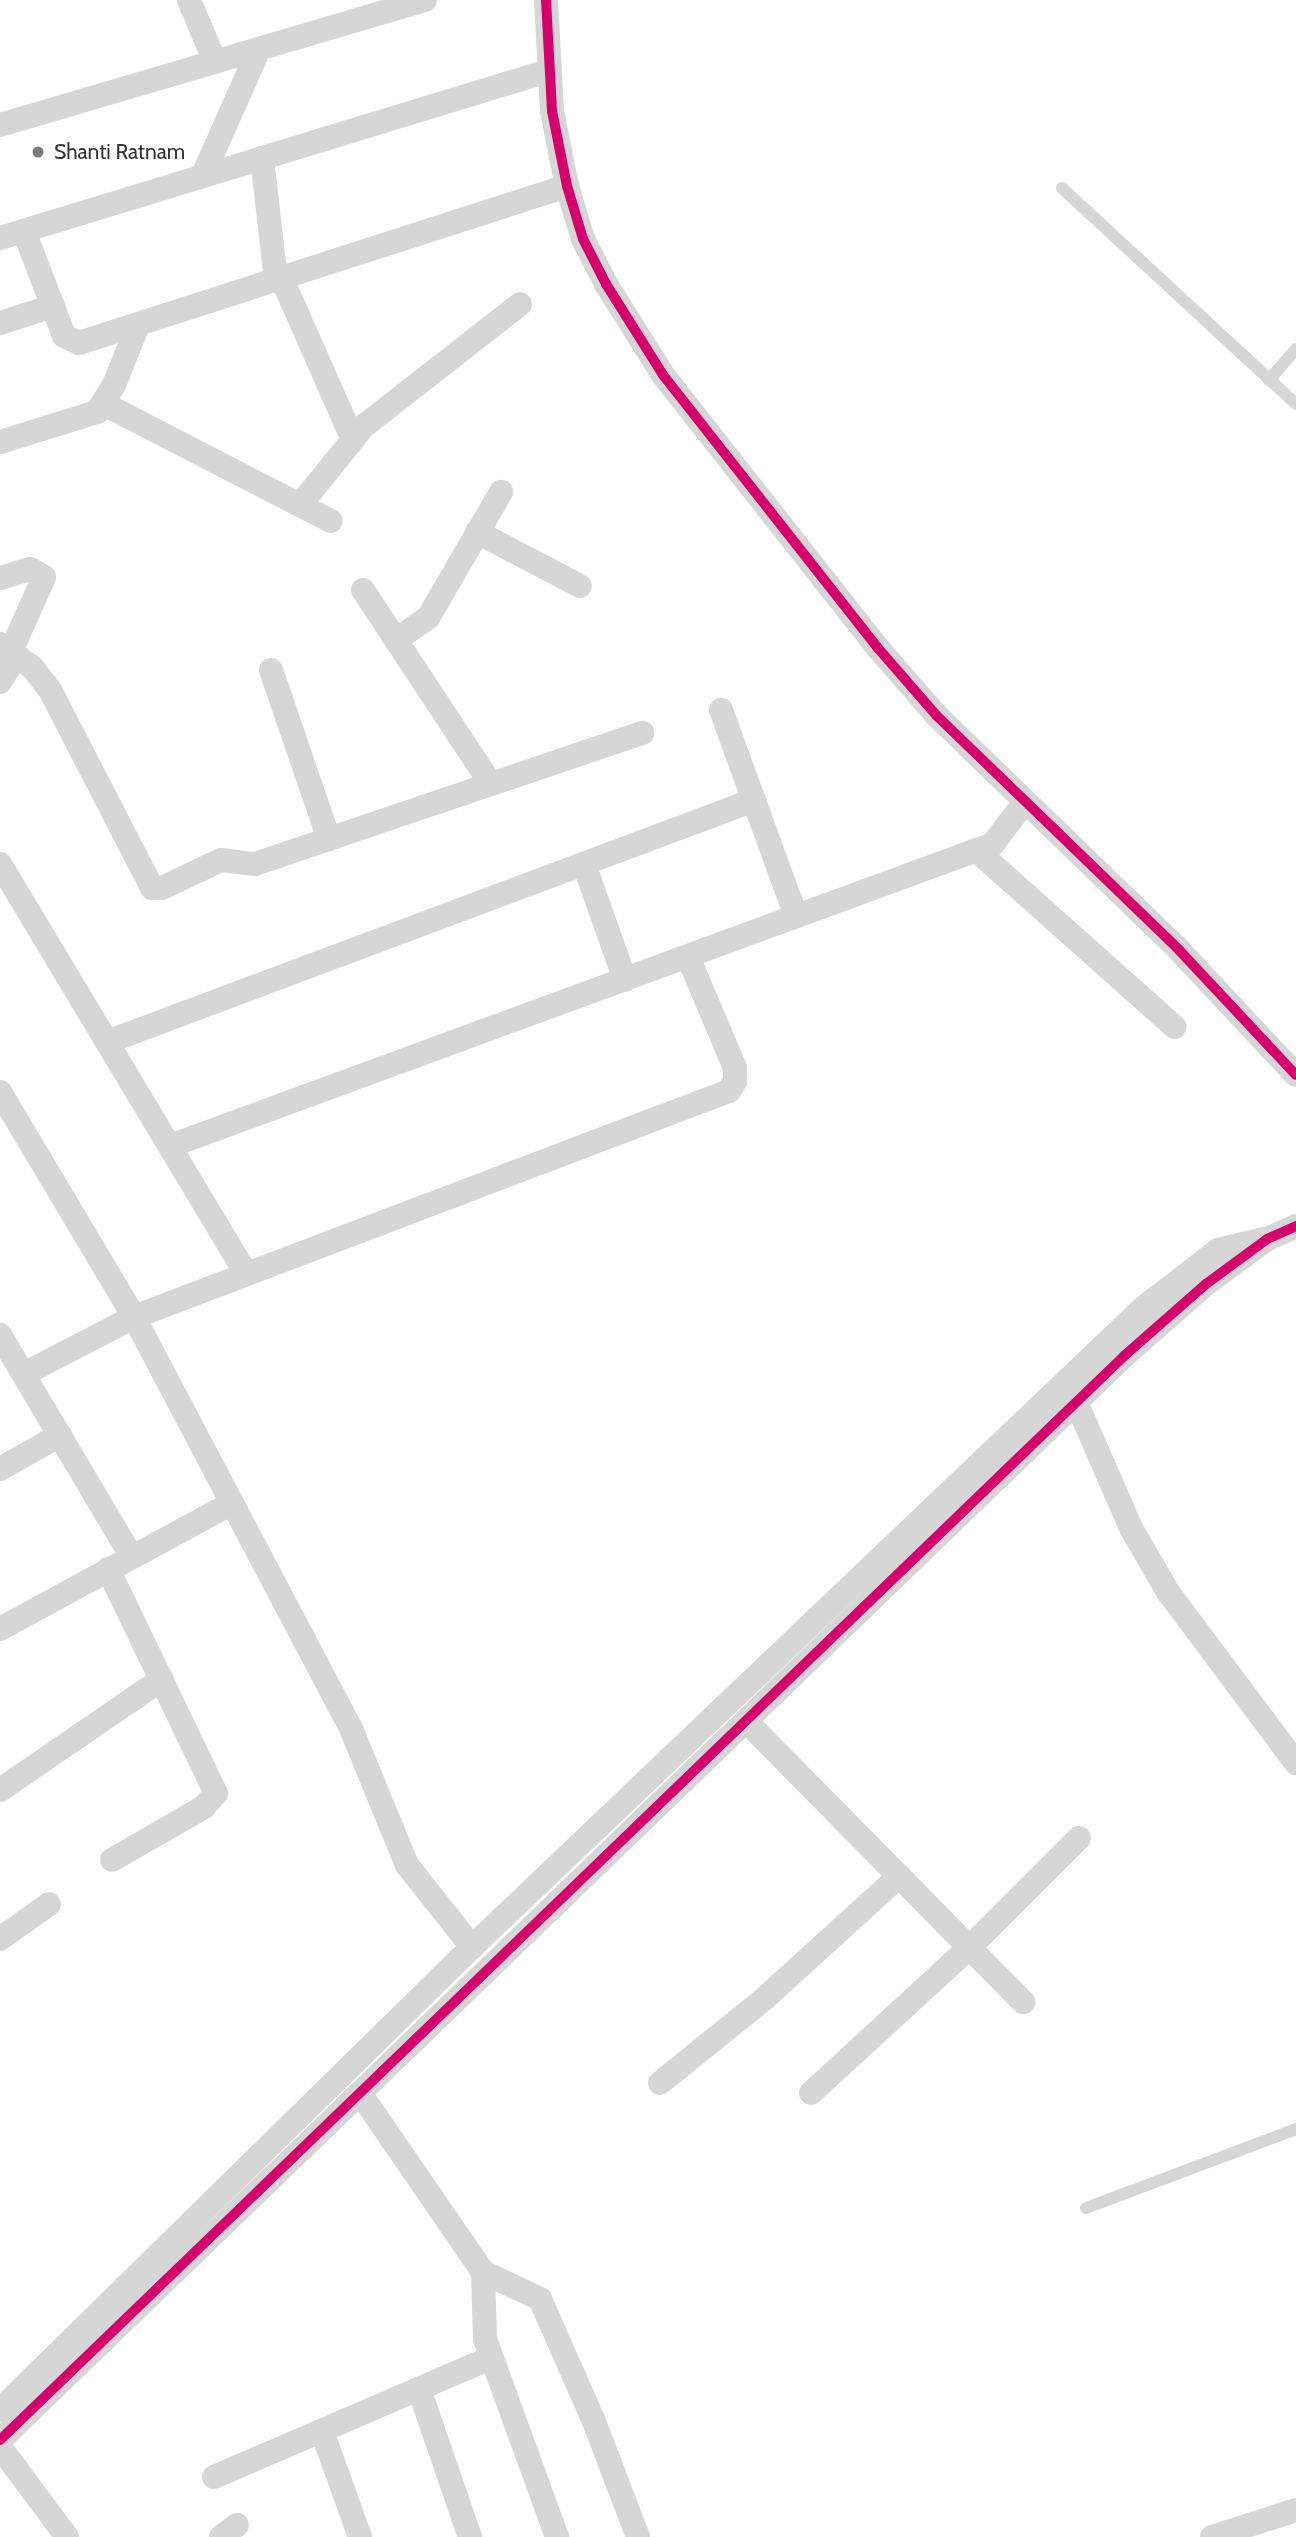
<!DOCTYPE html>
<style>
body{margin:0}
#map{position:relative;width:1296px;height:2537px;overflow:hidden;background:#fff;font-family:Cabin,sans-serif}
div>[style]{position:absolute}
.service>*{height:12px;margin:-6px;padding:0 6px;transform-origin:6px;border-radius:6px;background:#d6d6d6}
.minor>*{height:24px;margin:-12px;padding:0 12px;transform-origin:12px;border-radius:12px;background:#d6d6d6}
.cycleway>*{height:10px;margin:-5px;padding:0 5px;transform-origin:5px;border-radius:5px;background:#d6006c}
.dots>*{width:19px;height:19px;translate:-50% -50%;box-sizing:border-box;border:4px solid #fff;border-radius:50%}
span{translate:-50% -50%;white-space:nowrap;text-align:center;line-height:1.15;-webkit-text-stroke:7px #fff;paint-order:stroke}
.poi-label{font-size:21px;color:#323232}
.left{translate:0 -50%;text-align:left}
</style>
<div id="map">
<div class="service">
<i style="left:1062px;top:188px;width:318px;rotate:42.7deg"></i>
<i style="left:1269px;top:380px;width:41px;rotate:-48.9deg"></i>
<i style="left:1086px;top:2208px;width:224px;rotate:-20.6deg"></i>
</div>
<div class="minor">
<i style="left:189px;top:0;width:67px;rotate:67.2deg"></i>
<i style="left:546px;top:0;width:111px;rotate:86.9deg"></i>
<i style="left:552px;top:111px;width:76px;rotate:78.7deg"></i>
<i style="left:567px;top:186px;width:55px;rotate:73.2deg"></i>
<i style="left:583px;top:239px;width:51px;rotate:62.9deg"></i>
<i style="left:606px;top:284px;width:107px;rotate:57.9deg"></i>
<i style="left:663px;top:375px;width:346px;rotate:51.8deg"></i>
<i style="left:877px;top:647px;width:91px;rotate:49deg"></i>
<i style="left:937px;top:716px;width:337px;rotate:44deg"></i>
<i style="left:1179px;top:950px;width:171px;rotate:46.9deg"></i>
<i style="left:0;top:125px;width:443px;rotate:-16.4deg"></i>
<i style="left:262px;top:158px;width:124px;rotate:83.5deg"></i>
<i style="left:203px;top:175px;width:138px;rotate:-66deg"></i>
<i style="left:24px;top:231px;width:112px;rotate:69.1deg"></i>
<i style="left:64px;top:336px;width:17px;rotate:25deg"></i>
<i style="left:79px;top:343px;width:513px;rotate:-17.83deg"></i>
<i style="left:0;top:238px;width:573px;rotate:-16.95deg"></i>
<i style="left:282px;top:279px;width:174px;rotate:66.2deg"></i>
<i style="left:0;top:323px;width:56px;rotate:-17.8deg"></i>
<i style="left:104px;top:404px;width:255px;rotate:27.3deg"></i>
<i style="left:0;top:442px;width:102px;rotate:-17.2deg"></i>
<i style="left:97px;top:412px;width:32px;rotate:-58deg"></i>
<i style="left:114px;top:385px;width:65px;rotate:-68.2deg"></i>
<i style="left:300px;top:505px;width:102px;rotate:-51deg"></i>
<i style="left:364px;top:426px;width:198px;rotate:-38deg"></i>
<i style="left:477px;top:532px;width:116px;rotate:27.7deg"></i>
<i style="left:0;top:578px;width:31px;rotate:-17deg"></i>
<i style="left:30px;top:569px;width:16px;rotate:30deg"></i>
<i style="left:44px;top:577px;width:81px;rotate:114deg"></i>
<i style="left:363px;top:590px;width:232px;rotate:56.6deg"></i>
<i style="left:396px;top:640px;width:39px;rotate:-35deg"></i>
<i style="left:428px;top:618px;width:146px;rotate:-59.9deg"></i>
<i style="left:0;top:644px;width:39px;rotate:36deg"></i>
<i style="left:32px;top:667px;width:29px;rotate:52deg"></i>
<i style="left:50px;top:690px;width:223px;rotate:62.7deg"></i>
<i style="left:152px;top:888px;width:10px"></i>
<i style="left:162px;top:888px;width:65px;rotate:-25.4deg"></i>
<i style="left:221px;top:860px;width:34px;rotate:7deg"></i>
<i style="left:255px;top:864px;width:409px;rotate:-18.7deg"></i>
<i style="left:271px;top:670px;width:179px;rotate:71.1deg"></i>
<i style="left:0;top:682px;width:32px;rotate:-58deg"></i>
<i style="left:721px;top:710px;width:219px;rotate:70deg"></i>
<i style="left:976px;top:850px;width:266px;rotate:41.7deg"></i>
<i style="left:0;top:864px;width:478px;rotate:59deg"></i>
<i style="left:584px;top:864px;width:123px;rotate:70.5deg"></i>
<i style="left:107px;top:1042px;width:691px;rotate:-20.51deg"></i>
<i style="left:0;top:1092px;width:262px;rotate:59.2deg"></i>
<i style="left:134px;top:1317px;width:468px;rotate:62.2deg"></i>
<i style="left:352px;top:1731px;width:145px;rotate:67.7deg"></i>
<i style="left:407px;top:1865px;width:105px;rotate:51.6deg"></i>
<i style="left:170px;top:1146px;width:877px;rotate:-20.15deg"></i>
<i style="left:993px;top:844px;width:51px;rotate:-52.9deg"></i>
<i style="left:0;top:1335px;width:257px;rotate:59.3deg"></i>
<i style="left:24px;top:1374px;width:124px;rotate:-27.4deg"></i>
<i style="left:134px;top:1317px;width:636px;rotate:-20.8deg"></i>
<i style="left:729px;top:1091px;width:12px;rotate:-59deg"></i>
<i style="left:735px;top:1081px;width:13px;rotate:-90deg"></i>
<i style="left:735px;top:1068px;width:121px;rotate:-112.9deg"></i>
<i style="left:1076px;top:1402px;width:137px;rotate:66.4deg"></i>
<i style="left:1131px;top:1528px;width:74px;rotate:60deg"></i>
<i style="left:1168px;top:1592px;width:214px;rotate:53.2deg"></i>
<i style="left:0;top:1469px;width:69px;rotate:-29.5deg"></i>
<i style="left:108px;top:1569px;width:249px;rotate:64.3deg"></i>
<i style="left:216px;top:1793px;width:18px;rotate:131deg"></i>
<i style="left:204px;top:1807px;width:106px;rotate:150.1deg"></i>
<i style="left:0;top:1629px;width:262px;rotate:-28.5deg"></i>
<i style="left:746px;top:1721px;width:395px;rotate:45.4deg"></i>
<i style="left:0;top:1790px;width:196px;rotate:-34.4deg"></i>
<i style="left:0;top:1939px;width:60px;rotate:-35.5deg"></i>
<i style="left:660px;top:2083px;width:134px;rotate:-38.9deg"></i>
<i style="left:764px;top:1999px;width:183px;rotate:-42.3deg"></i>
<i style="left:360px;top:2093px;width:217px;rotate:55.5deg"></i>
<i style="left:483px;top:2272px;width:63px;rotate:25.3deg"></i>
<i style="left:540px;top:2299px;width:131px;rotate:66.2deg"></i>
<i style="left:593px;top:2419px;width:126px;rotate:69.1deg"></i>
<i style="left:811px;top:2093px;width:216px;rotate:-42.6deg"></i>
<i style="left:970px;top:1947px;width:154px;rotate:-45deg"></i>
<i style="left:483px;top:2272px;width:67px;rotate:88.3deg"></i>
<i style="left:485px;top:2339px;width:211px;rotate:70deg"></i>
<i style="left:419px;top:2389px;width:157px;rotate:71deg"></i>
<i style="left:0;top:2410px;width:661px;rotate:-44.45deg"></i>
<i style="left:472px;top:1947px;width:925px;rotate:-43.6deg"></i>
<i style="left:1142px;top:1309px;width:96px;rotate:-37.8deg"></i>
<i style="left:1218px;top:1250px;width:46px;rotate:-13.7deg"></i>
<i style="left:322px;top:2431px;width:113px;rotate:70.3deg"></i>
<i style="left:0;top:2440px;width:1562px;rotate:-43.96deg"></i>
<i style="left:1124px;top:1356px;width:109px;rotate:-41.3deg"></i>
<i style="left:1206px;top:1284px;width:76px;rotate:-36.4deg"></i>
<i style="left:1267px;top:1239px;width:32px;rotate:-24deg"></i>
<i style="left:0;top:2447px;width:112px;rotate:53.3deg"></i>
<i style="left:214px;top:2477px;width:301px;rotate:-23.3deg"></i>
<i style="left:221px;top:2537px;width:20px;rotate:-37deg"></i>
<i style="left:1212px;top:2537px;width:88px;rotate:-17.8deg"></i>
</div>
<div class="cycleway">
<i style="left:546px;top:0;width:111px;rotate:86.9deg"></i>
<i style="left:552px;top:111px;width:76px;rotate:78.7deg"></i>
<i style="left:567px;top:186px;width:55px;rotate:73.2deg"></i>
<i style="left:583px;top:239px;width:51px;rotate:62.9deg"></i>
<i style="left:606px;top:284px;width:107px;rotate:57.9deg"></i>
<i style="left:663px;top:375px;width:346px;rotate:51.8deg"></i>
<i style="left:877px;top:647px;width:91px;rotate:49deg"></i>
<i style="left:937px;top:716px;width:337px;rotate:44deg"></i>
<i style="left:1179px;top:950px;width:171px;rotate:46.9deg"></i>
<i style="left:0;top:2440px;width:1562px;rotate:-43.96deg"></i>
<i style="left:1124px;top:1356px;width:109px;rotate:-41.3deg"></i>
<i style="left:1206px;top:1284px;width:76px;rotate:-36.4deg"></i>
<i style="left:1267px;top:1239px;width:32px;rotate:-24deg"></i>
</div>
<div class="dots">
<i style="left:38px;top:152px;background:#7a7a7a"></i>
</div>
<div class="poi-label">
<span class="left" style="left:54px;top:152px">Shanti Ratnam</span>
</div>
</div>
